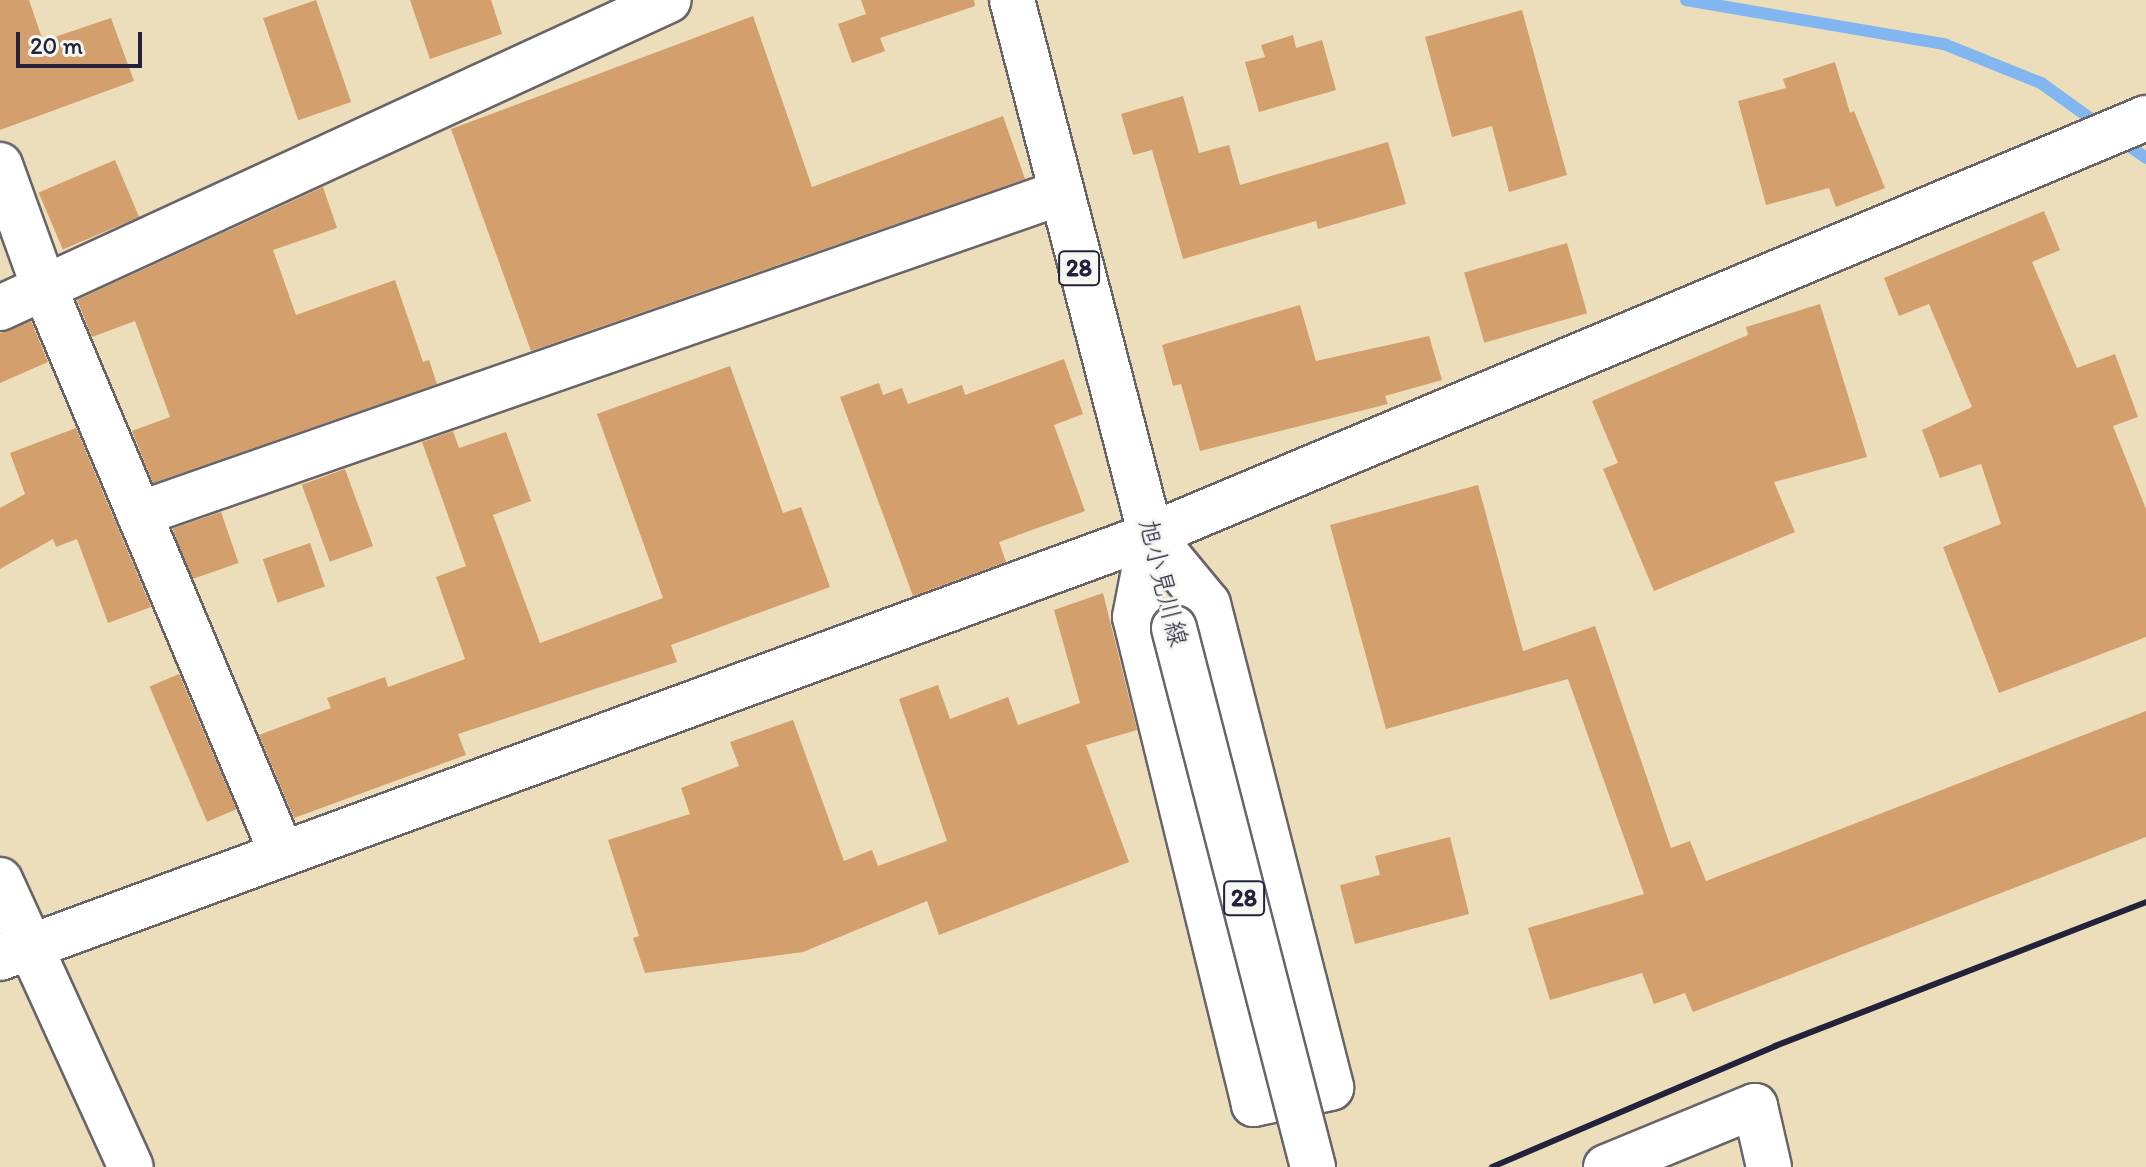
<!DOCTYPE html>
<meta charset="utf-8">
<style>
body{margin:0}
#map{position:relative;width:2146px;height:1167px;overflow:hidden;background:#eddebb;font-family:Itim,"Klee One",sans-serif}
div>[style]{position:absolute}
.stream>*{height:12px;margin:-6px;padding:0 6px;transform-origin:6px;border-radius:6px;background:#81b6f0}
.building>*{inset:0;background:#d39f6c;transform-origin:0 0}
.roads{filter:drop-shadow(2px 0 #696468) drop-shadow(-2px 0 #696468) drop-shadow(0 2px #696468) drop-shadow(0 -2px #696468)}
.minor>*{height:44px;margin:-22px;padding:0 22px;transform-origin:22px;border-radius:22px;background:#fff}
.major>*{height:44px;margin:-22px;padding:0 22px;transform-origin:22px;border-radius:22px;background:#fff}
.rail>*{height:6px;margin:-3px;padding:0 3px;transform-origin:3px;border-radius:3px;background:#22223b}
.bridges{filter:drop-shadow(2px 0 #696468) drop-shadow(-2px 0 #696468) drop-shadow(0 2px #696468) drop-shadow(0 -2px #696468)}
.major-bridge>*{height:44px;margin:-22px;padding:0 22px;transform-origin:22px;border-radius:22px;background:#fff}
span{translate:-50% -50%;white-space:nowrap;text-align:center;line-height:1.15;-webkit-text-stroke:6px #f6f6f2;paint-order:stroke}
.shield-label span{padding:2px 6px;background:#f6f6f2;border:2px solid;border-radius:6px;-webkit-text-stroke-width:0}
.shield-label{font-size:24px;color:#22223b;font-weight:700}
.street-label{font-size:26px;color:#22223b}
.scale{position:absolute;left:16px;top:32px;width:126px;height:36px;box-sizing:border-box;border:4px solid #22223b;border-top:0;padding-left:10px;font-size:24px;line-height:28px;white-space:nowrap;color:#22223b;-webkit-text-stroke:6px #f6f6f2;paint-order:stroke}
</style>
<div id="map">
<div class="stream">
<i style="left:1686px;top:0;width:262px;rotate:9.7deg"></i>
<i style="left:1944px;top:44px;width:105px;rotate:21.9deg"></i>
<i style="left:2041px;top:83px;width:74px;rotate:35.6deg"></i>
<i style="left:2119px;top:139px;width:33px;rotate:35deg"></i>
</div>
<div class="building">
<i style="clip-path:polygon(0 0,29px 0,43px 41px,111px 18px,134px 81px,0 130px)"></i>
<i style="left:316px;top:0;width:108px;height:56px;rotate:71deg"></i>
<i style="clip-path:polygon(410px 0,491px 0,502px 34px,430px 59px)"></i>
<i style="clip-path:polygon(861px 0,974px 0,975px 6px,880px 38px,885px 51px,852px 63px,838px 24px,866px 14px)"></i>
<i style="clip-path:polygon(1522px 10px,1567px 175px,1509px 192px,1492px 126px,1452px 137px,1425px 37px)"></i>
<i style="clip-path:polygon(753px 16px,812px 187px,1003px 116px,1025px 179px,531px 351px,451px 129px)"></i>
<i style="clip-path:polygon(1293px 35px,1296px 48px,1322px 40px,1336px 90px,1259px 112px,1245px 62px,1265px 57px,1261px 45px)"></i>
<i style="clip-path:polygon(1835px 62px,1850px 113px,1854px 111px,1885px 188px,1836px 207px,1829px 188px,1766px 205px,1738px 101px,1786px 88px,1783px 79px)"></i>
<i style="clip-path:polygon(1183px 96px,1199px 153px,1229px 145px,1240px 185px,1388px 142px,1406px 204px,1318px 229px,1316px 221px,1183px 259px,1152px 150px,1133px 155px,1121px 114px)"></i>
<i style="left:115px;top:160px;width:62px;height:83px;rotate:67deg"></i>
<i style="clip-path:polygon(323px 187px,337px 228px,273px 250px,296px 315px,395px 280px,423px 362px,429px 360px,437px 384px,153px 483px,132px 431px,170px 417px,135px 321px,92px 337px,77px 300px)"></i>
<i style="clip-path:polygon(2044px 211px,2060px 250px,2032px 262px,2077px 368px,2115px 354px,2138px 417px,2113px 426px,2146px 509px,2146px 637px,1999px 693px,1943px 547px,2001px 524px,1981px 464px,1940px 478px,1922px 430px,1972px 407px,1929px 304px,1899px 316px,1884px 278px)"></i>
<i style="left:1567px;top:243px;width:73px;height:107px;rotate:74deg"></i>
<i style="clip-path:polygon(1820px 304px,1867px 457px,1774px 482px,1795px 532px,1654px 591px,1603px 469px,1618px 463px,1592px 401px,1748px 335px,1746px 327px)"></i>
<i style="clip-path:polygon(1300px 305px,1316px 361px,1429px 336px,1442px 380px,1385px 396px,1388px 404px,1200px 451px,1181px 384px,1173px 386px,1162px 345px)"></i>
<i style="clip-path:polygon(31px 321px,48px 362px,0 383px,0 333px)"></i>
<i style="clip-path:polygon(1064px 359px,1083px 414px,1054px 425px,1085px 511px,999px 542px,1006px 562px,913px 596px,840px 397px,879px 383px,883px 395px,902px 388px,908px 404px,962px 385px,965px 395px)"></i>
<i style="clip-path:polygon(730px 366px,783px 513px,801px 507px,830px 587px,671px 645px,677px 662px,458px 734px,466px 755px,294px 818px,259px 735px,331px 708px,327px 698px,385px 677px,388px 687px,465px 659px,436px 577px,466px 566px,422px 442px,453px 431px,459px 448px,506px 432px,531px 501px,493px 515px,540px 643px,663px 598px,597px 414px)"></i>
<i style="clip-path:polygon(76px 428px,151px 607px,108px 623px,77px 539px,56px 547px,53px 539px,0 569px,0 508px,25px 494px,10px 453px)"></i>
<i style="left:345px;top:469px;width:82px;height:46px;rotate:70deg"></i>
<i style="clip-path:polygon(1478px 485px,1523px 651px,1595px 626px,1671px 848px,1690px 841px,1706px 881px,2146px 711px,2146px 837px,1693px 1012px,1685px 993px,1654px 1004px,1642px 973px,1550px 1000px,1528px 928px,1644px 894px,1568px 679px,1386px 729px,1330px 525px)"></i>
<i style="left:221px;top:512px;width:54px;height:51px;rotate:71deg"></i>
<i style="left:310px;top:543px;width:46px;height:50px;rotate:71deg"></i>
<i style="clip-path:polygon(1103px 593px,1137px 730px,1086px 745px,1129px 862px,939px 935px,927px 901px,803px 952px,645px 973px,633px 938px,639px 936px,608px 840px,690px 814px,681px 788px,739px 766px,730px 742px,793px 720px,844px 861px,872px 850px,878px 866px,947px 841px,899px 699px,938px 685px,950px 719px,1008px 697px,1018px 725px,1080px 703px,1054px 610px)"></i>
<i style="left:179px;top:674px;width:147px;height:32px;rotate:67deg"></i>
<i style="clip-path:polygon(1450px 837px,1469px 914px,1355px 944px,1340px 885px,1380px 875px,1375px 856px)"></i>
</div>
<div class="roads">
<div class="minor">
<i style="left:0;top:165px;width:130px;rotate:70.2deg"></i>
<i style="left:44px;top:287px;width:615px;rotate:67.23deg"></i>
<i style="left:0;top:308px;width:736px;rotate:-24.72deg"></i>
<i style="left:139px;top:514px;width:975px;rotate:-19.22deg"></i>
<i style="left:0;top:880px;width:315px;rotate:65.5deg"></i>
<i style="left:0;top:958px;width:1226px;rotate:-20.18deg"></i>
<i style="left:1151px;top:535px;width:1079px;rotate:-22.74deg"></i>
<i style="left:1606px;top:1167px;width:161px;rotate:-22.3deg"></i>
<i style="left:1755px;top:1106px;width:63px;rotate:77.1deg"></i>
</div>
<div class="major">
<i style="left:1012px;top:0;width:582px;rotate:75.46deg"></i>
<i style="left:1151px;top:535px;width:89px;rotate:50.4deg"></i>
<i style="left:1208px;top:604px;width:499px;rotate:75.7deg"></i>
<i style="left:1331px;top:1088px;width:79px;rotate:168.3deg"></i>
<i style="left:1254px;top:1104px;width:501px;rotate:-103.73deg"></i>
<i style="left:1135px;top:617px;width:84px;rotate:-79deg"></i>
</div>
</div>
<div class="rail">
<i style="left:1492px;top:1167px;width:308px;rotate:-23.1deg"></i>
<i style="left:1775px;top:1046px;width:398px;rotate:-21.2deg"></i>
</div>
<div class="bridges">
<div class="major-bridge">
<i style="left:1174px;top:628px;width:557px;rotate:75.54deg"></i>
</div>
</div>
<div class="shield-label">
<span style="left:1079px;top:268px">28</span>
<span style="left:1244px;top:898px">28</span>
</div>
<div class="street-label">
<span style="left:1163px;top:583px;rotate:76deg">旭小見川線</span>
</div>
<div class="scale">20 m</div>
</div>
